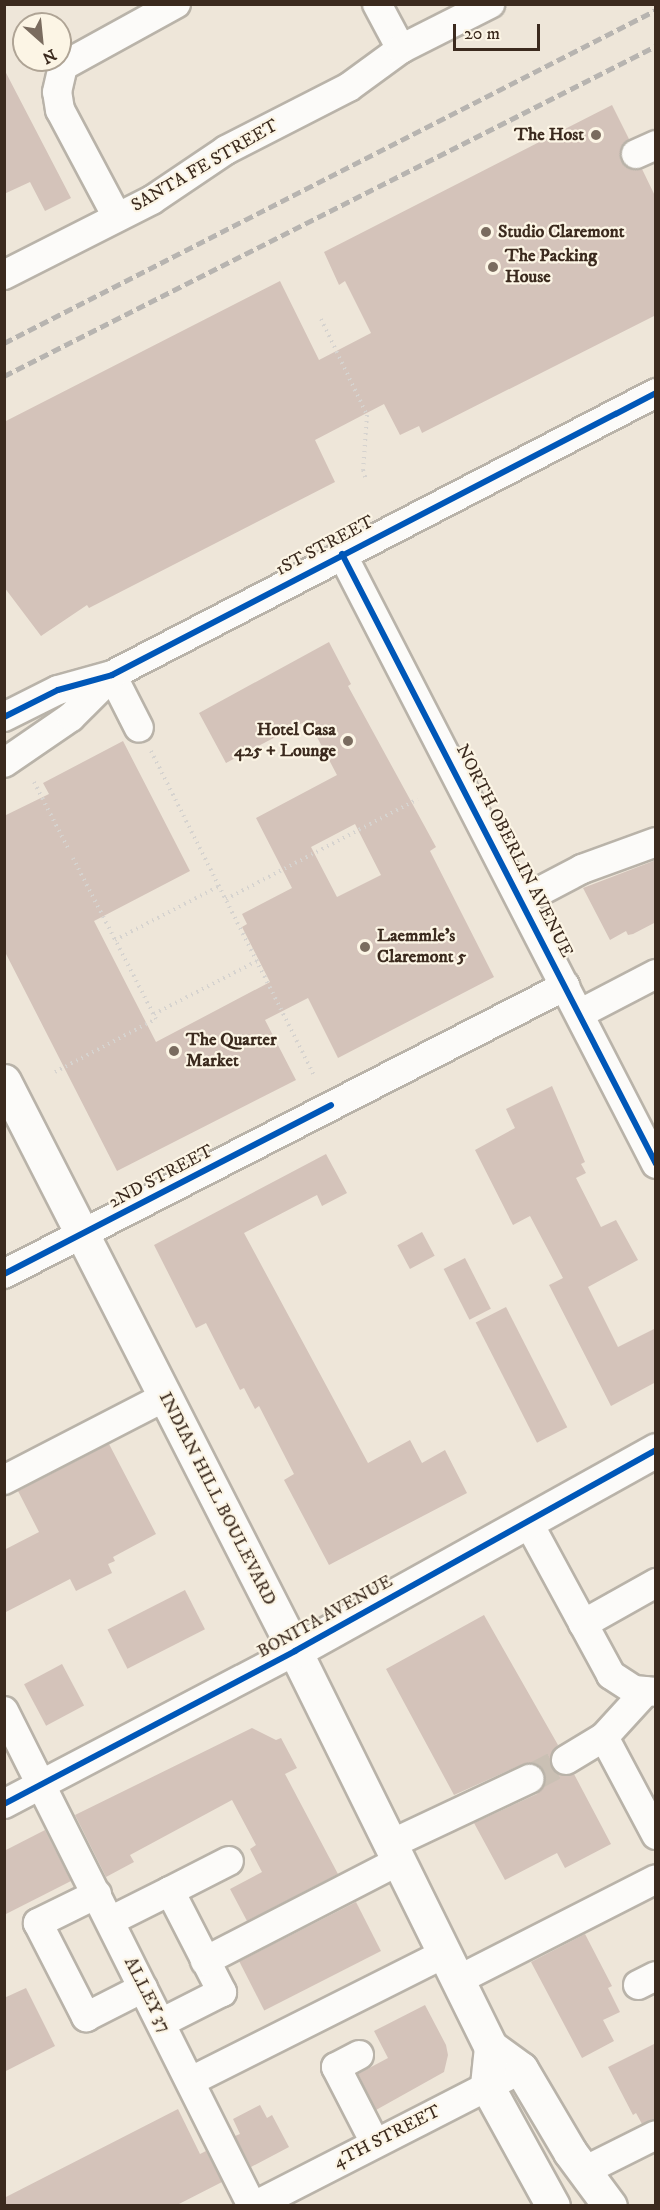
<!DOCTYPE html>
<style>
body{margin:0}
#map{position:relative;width:660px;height:2210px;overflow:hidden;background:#eee6d9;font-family:"IM FELL DW Pica",serif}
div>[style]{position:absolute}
.building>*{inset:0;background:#d4c3ba;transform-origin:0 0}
.minor-tunnel>*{height:28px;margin-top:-14px;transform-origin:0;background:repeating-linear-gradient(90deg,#cac0b4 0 28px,transparent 0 42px)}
.path>*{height:4px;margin-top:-2px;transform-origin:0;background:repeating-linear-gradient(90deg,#d6d3cf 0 1.5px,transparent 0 6px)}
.roads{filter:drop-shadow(2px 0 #b9b3a9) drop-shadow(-2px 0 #b9b3a9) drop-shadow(0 2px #b9b3a9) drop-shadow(0 -2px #b9b3a9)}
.minor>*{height:28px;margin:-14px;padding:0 14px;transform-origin:14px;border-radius:14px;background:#fcfbf9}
.major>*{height:33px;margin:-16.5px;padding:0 16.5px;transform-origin:16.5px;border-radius:16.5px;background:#fcfbf9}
.rail>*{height:4.5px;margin-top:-2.25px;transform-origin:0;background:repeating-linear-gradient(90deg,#b7b4b0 0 9px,transparent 0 13.5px)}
.cycleway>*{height:6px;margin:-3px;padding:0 3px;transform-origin:3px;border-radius:3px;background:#0057b8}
.dots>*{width:16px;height:16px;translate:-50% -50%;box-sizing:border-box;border:3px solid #fcf5e5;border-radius:50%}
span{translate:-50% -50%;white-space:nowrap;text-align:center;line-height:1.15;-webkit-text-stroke:4.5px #fcf5e5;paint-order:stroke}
.poi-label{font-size:18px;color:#3b2a1e;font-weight:700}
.right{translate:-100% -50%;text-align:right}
.left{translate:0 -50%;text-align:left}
.street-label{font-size:18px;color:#3b2a1e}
.frame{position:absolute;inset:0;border:6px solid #3b2a1e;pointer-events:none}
.north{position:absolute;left:12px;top:12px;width:60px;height:60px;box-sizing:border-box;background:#fcf5e5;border:2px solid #afa495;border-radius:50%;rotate:153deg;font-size:16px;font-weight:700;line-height:24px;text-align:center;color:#3b2a1e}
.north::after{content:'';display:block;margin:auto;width:21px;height:27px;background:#7a6c5f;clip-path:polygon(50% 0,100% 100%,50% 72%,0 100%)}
.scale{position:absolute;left:453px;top:24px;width:87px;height:27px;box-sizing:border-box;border:3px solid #3b2a1e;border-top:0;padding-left:8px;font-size:18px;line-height:21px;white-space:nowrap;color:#3b2a1e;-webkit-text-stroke:4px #fcf5e5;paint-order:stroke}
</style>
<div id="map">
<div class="building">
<i style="clip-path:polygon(4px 69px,71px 198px,45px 211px,30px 182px,4px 194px)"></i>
<i style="clip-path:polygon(612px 105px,629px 139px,620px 152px,621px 161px,634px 170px,642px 169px,656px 198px,656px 315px,422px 433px,419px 426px,400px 435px,384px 404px,315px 440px,335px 482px,89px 608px,87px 605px,41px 636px,4px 587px,4px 422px,280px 281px,319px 360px,371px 333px,345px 281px,339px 285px,324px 252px)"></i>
<i style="clip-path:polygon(evenodd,329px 642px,351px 684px,348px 686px,436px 847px,430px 851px,494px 977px,338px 1058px,308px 998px,265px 1020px,296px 1080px,117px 1171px,4px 950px,4px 816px,49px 794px,43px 783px,123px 741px,190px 871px,94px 921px,156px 1042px,270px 982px,242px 927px,247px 924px,242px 914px,292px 888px,256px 818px,337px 775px,308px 720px,226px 763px,199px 713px,329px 642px,355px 824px,381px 875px,337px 897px,311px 847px,355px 824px)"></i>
<i style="clip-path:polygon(656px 860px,656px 922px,633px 934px,628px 935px,626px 931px,610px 940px,583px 888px)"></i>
<i style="clip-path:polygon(552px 1086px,585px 1162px,581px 1164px,586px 1173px,576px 1178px,601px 1227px,616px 1220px,638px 1260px,588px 1287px,618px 1347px,656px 1328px,656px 1382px,611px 1406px,549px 1285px,563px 1278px,530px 1216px,513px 1225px,475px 1150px,515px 1128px,506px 1109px)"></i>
<i style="clip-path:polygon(326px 1154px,347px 1193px,322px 1206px,317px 1195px,244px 1233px,368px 1463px,410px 1440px,422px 1463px,445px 1450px,467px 1493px,329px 1565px,284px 1480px,294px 1474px,259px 1406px,255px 1409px,244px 1388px,240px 1390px,206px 1323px,196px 1328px,154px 1245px)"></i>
<i style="left:422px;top:1232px;width:27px;height:28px;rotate:62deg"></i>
<i style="left:465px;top:1258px;width:57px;height:24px;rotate:63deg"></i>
<i style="left:506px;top:1307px;width:135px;height:34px;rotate:63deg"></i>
<i style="clip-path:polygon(109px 1444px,156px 1534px,113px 1557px,115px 1561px,108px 1564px,112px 1573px,76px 1591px,70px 1579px,4px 1613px,4px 1550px,39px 1532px,18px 1491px)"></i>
<i style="left:185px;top:1590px;width:44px;height:87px;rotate:63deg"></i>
<i style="clip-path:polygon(484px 1615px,558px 1745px,551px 1753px,552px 1768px,559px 1775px,574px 1774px,611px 1844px,565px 1868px,557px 1853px,505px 1880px,474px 1823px,537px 1794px,545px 1781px,544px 1771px,531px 1763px,523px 1764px,454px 1795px,386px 1669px)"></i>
<i style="left:62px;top:1664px;width:47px;height:43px;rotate:62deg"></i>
<i style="clip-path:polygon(252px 1728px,276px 1740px,281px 1738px,297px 1768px,285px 1774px,338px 1874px,247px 1921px,230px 1889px,262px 1872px,250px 1849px,256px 1845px,232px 1800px,130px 1855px,134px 1862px,106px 1877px,75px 1815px)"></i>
<i style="clip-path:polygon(45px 1830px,71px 1881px,4px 1915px,4px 1851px)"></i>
<i style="left:356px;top:1902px;width:55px;height:131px;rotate:63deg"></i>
<i style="clip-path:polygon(585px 1934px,612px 1986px,608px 1988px,620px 2012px,603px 2020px,614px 2041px,582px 2058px,531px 1962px)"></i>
<i style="clip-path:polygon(26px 1988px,55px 2046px,4px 2072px,4px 1998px)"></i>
<i style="clip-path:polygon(425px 2005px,446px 2045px,448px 2055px,444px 2072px,376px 2110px,358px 2074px,388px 2058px,374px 2031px)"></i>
<i style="clip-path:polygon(656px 2043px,656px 2119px,642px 2124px,636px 2113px,633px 2115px,608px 2067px)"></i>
<i style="clip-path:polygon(260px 2105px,267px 2118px,272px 2115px,289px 2147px,251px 2167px,235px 2136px,240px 2134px,233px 2119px)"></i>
<i style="clip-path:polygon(178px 2109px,200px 2154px,206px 2151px,222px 2182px,177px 2205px,4px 2205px,4px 2198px)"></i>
</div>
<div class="minor-tunnel">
<i style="left:529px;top:1779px;width:42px;rotate:-27.2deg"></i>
</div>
<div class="path">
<i style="left:321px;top:319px;width:106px;rotate:64.4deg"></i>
<i style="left:367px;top:415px;width:55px;rotate:94.2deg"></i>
<i style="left:363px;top:470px;width:9px;rotate:72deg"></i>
<i style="left:151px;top:751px;width:365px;rotate:63.3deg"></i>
<i style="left:34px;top:782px;width:76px;rotate:62.8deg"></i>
<i style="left:226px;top:899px;width:216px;rotate:-27.5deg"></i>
<i style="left:115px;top:940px;width:117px;rotate:-27.4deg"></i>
<i style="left:154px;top:1014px;width:116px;rotate:-27.2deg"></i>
<i style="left:55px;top:1072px;width:114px;rotate:-27.7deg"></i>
<i style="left:156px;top:1019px;width:181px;rotate:-117.3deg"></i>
</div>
<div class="roads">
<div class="minor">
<i style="left:377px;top:4px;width:51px;rotate:61.9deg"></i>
<i style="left:636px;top:154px;width:22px;rotate:-24deg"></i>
<i style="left:117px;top:217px;width:121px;rotate:-118deg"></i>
<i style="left:60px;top:110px;width:18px;rotate:-99deg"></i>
<i style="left:57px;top:92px;width:27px;rotate:-77deg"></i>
<i style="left:63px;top:66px;width:129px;rotate:-28.8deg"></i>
<i style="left:4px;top:275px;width:166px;rotate:-26.9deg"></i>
<i style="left:152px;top:200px;width:89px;rotate:-34deg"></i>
<i style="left:226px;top:150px;width:138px;rotate:-27.1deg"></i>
<i style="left:349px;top:87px;width:64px;rotate:-36.2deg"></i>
<i style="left:401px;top:49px;width:100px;rotate:-26.8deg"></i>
<i style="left:342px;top:554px;width:686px;rotate:62.76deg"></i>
<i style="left:112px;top:675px;width:59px;rotate:63deg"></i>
<i style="left:4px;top:717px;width:60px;rotate:-26.6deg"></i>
<i style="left:58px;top:690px;width:56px;rotate:-15.5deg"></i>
<i style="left:112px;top:675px;width:613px;rotate:-27.4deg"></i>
<i style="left:4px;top:763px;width:81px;rotate:-34.5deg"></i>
<i style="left:71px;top:717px;width:57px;rotate:-45deg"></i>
<i style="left:523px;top:900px;width:67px;rotate:-27.7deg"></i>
<i style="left:582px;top:869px;width:79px;rotate:-20deg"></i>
<i style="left:581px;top:1013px;width:85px;rotate:-27.5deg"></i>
<i style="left:4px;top:1274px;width:631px;rotate:-27.17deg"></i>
<i style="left:4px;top:1480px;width:181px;rotate:-27.3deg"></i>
<i style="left:528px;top:1522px;width:174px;rotate:61.5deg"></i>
<i style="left:611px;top:1675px;width:27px;rotate:33deg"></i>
<i style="left:634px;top:1690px;width:22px;rotate:5deg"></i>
<i style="left:583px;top:1624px;width:84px;rotate:-29.3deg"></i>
<i style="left:4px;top:1711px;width:554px;rotate:63.39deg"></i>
<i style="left:604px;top:1737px;width:111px;rotate:62deg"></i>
<i style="left:566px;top:1760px;width:44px;rotate:-31.2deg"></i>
<i style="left:604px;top:1737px;width:62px;rotate:-47.6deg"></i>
<i style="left:4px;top:1804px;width:329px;rotate:-27.7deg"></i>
<i style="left:391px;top:1844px;width:153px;rotate:-25.2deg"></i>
<i style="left:170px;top:1891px;width:66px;rotate:-27deg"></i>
<i style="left:97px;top:1894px;width:66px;rotate:153.8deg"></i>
<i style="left:38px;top:1923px;width:106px;rotate:62.9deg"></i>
<i style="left:86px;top:2017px;width:64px;rotate:-27deg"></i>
<i style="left:110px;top:1921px;width:67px;rotate:-26.6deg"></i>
<i style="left:170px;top:1891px;width:114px;rotate:62.8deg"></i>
<i style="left:222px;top:1992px;width:68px;rotate:153.1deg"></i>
<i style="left:205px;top:1961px;width:218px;rotate:-27.3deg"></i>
<i style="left:458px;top:1980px;width:222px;rotate:-27deg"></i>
<i style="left:638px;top:1985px;width:20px;rotate:-27deg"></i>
<i style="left:359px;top:2055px;width:26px;rotate:152deg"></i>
<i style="left:336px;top:2067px;width:85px;rotate:62.8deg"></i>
<i style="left:191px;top:2081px;width:284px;rotate:-26.7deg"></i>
<i style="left:584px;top:2171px;width:80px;rotate:-26.6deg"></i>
<i style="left:254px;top:2206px;width:283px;rotate:-27.1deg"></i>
</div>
<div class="major">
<i style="left:4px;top:1081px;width:640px;rotate:62.95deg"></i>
<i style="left:295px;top:1651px;width:442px;rotate:63.7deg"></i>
<i style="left:491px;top:2047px;width:37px;rotate:36deg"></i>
<i style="left:521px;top:2069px;width:96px;rotate:59.4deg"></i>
<i style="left:570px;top:2152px;width:67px;rotate:53.5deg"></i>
<i style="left:295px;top:1651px;width:413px;rotate:-29.1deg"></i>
<i style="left:491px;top:2047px;width:39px;rotate:96deg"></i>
<i style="left:487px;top:2086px;width:137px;rotate:61.2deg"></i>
</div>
</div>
<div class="rail">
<i style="left:4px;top:343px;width:732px;rotate:-27.06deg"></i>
<i style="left:4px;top:376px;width:731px;rotate:-26.85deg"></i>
</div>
<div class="cycleway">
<i style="left:342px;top:554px;width:686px;rotate:62.76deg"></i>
<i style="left:4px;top:717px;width:60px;rotate:-26.6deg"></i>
<i style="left:58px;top:690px;width:56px;rotate:-15.5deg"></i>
<i style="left:112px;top:675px;width:613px;rotate:-27.4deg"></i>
<i style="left:4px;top:1274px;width:368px;rotate:-27.3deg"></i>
<i style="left:4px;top:1804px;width:329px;rotate:-27.7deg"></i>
<i style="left:295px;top:1651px;width:413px;rotate:-29.1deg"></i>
</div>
<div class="dots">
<i style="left:596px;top:135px;background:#7a6c5f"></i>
<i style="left:486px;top:232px;background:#7a6c5f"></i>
<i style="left:493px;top:267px;background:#7a6c5f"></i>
<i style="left:348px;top:741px;background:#7a6c5f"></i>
<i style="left:365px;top:947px;background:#7a6c5f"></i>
<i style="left:174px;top:1051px;background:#7a6c5f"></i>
</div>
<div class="poi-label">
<span class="right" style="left:584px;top:135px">The Host</span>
<span class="left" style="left:498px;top:232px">Studio Claremont</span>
<span class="left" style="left:505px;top:267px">The Packing<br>House</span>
<span class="right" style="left:336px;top:741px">Hotel Casa<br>425 + Lounge</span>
<span class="left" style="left:377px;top:947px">Laemmle's<br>Claremont 5</span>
<span class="left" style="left:186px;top:1051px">The Quarter<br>Market</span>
</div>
<div class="street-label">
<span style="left:205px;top:166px;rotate:-30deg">SANTA FE STREET</span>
<span style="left:325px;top:546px;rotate:-28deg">1ST STREET</span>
<span style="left:514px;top:851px;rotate:63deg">NORTH OBERLIN AVENUE</span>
<span style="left:161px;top:1177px;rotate:-28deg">2ND STREET</span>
<span style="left:217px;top:1499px;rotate:63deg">INDIAN HILL BOULEVARD</span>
<span style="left:325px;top:1617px;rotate:-29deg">BONITA AVENUE</span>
<span style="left:147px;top:1995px;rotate:63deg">ALLEY 37</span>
<span style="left:387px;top:2137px;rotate:-27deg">4TH STREET</span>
</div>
<div class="frame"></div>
<div class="north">N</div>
<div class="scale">20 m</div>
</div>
